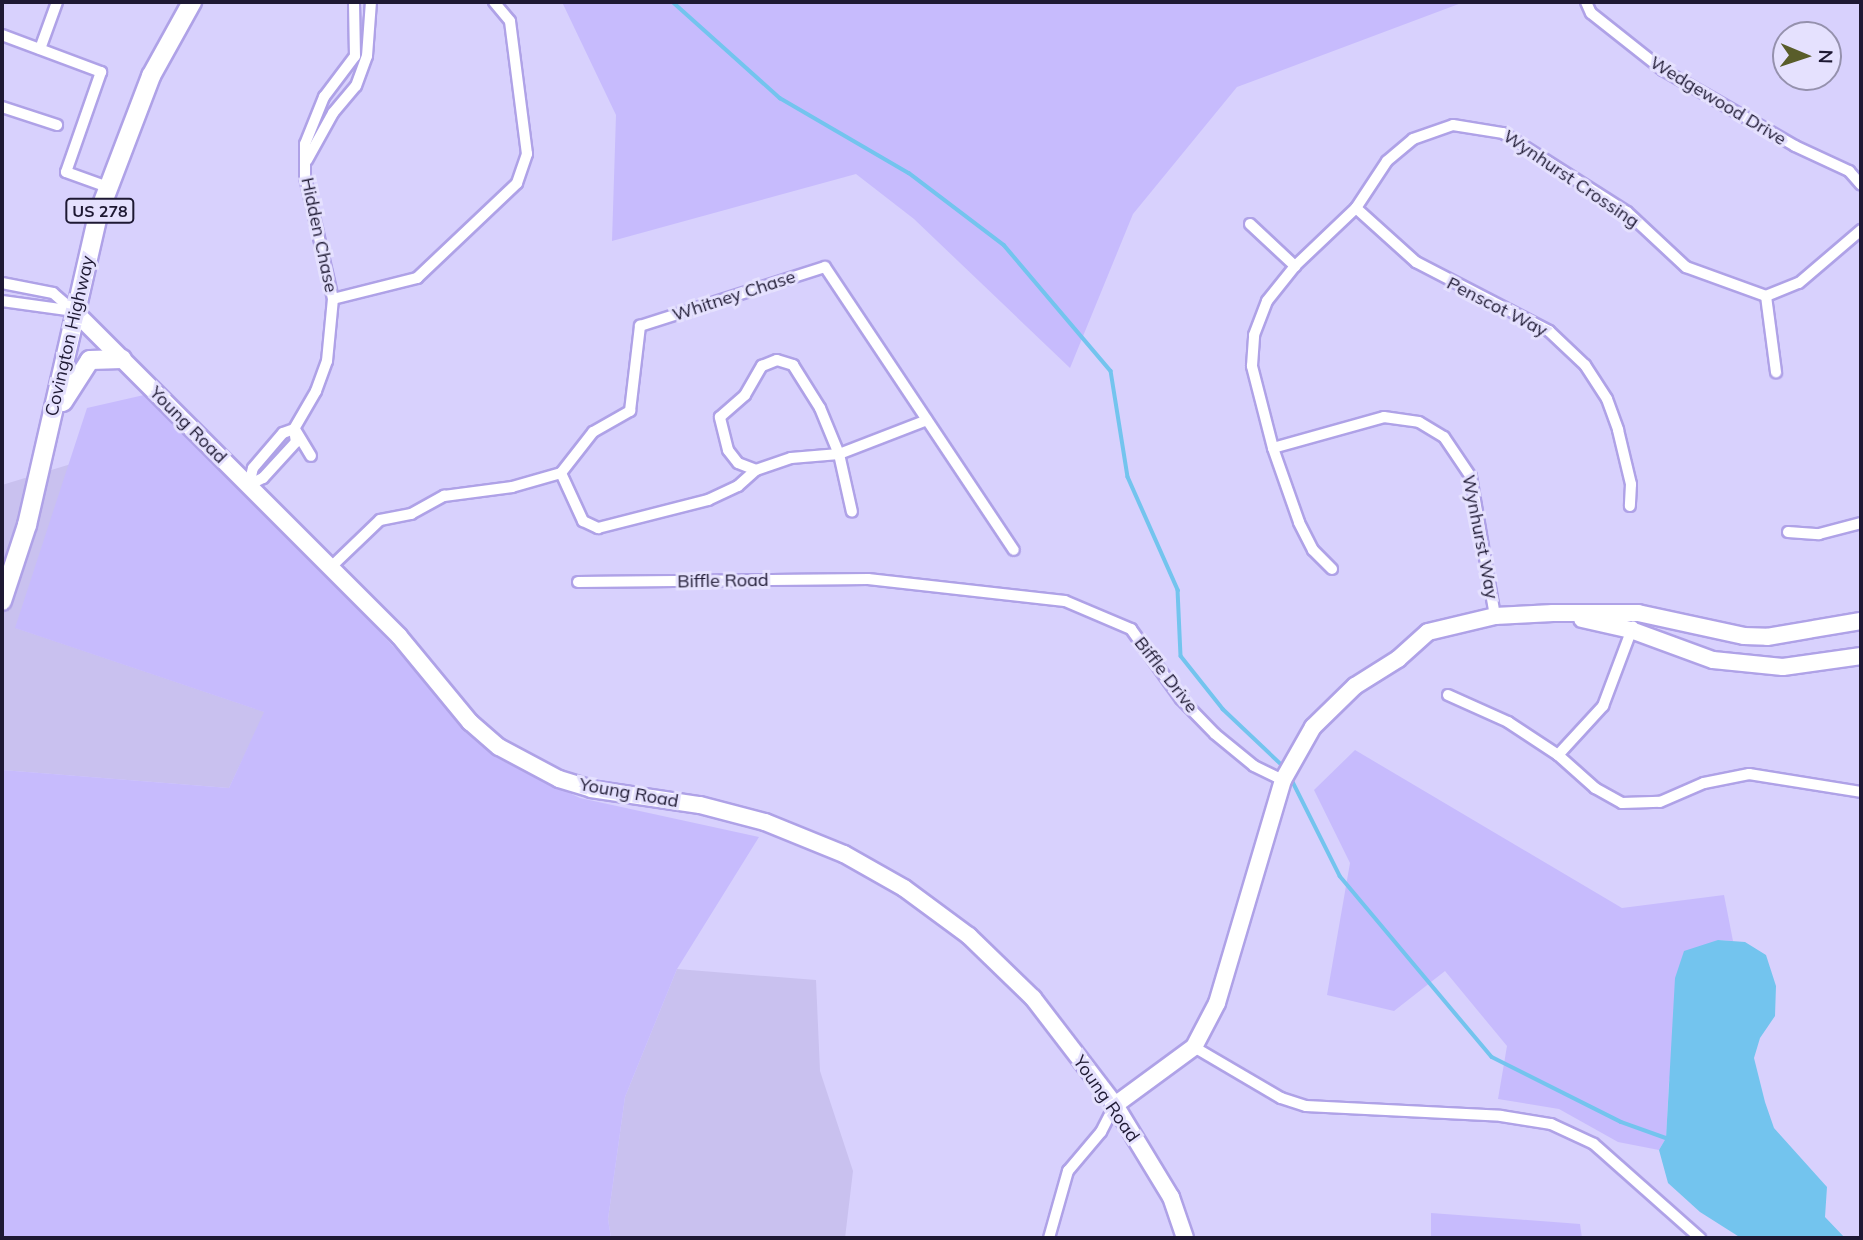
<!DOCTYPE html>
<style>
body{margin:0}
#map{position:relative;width:1863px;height:1240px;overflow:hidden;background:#d8d1fd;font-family:Mulish,sans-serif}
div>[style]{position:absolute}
.built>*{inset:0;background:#c9c1ef}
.green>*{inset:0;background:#c7bbfd}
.water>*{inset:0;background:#73c4ee}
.stream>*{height:3.5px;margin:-1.75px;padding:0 1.75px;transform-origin:1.75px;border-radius:1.75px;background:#73c4ee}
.roads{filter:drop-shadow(2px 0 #afa2e7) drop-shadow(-2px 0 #afa2e7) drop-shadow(0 2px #afa2e7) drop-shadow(0 -2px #afa2e7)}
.street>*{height:10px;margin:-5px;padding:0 5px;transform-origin:5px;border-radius:5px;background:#fff}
.secondary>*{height:16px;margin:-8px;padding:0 8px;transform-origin:8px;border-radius:8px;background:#fff}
.primary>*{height:18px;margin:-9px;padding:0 9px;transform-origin:9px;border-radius:9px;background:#fff}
span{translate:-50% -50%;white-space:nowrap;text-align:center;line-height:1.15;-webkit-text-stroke:6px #e5e1fe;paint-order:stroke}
.shield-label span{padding:2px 5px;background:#e5e1fe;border:2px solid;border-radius:5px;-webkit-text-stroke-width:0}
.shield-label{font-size:16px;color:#1e1933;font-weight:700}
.street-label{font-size:18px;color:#1e1933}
.frame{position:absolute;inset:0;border:4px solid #1e1933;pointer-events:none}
.north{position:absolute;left:1772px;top:21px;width:70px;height:70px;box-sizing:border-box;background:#e5e1fe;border:2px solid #9591ad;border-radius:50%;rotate:92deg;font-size:19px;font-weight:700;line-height:28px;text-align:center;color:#1e1933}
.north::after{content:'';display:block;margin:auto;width:24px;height:32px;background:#595d2a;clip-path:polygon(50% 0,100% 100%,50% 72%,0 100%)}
</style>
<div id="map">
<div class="built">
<i style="clip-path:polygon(71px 464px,16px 628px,265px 712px,229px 788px,2px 770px,2px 485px)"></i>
<i style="clip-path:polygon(677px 969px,816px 980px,820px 1071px,853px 1171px,845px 1238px,611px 1238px,608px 1219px,625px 1097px)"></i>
</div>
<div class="green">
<i style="clip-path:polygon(562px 2px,1464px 2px,1237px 87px,1133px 214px,1070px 368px,914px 219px,856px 174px,612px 241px,616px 115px)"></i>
<i style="clip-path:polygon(144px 395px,338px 587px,497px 758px,580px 798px,759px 837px,677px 969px,625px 1097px,608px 1219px,611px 1238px,2px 1238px,2px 770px,229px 788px,264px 712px,15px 628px,87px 408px)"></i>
<i style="clip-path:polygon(1355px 750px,1622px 908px,1724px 895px,1733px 941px,1718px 940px,1669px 1081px,1666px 1138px,1659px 1150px,1618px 1142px,1559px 1109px,1498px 1099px,1507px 1046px,1445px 971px,1394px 1011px,1327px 995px,1350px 863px,1314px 790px)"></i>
<i style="clip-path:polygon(1431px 1213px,1580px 1224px,1582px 1238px,1431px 1238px)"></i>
</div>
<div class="water">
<i style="clip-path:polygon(1718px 940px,1745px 942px,1766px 955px,1776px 986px,1775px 1016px,1760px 1038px,1754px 1058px,1765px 1102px,1774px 1128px,1827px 1187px,1825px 1217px,1845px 1238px,1741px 1238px,1700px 1212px,1668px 1183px,1659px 1150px,1666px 1138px,1675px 978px,1684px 951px)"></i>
</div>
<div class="stream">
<i style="left:673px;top:2px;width:144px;rotate:41.9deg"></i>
<i style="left:780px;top:98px;width:149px;rotate:30.2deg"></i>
<i style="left:909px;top:173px;width:119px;rotate:37.2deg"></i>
<i style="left:1004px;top:245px;width:165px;rotate:49.7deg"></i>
<i style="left:1111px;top:371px;width:107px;rotate:80.9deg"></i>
<i style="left:1128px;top:477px;width:124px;rotate:66.1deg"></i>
<i style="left:1178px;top:590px;width:66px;rotate:87.4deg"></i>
<i style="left:1181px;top:656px;width:68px;rotate:51.6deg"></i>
<i style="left:1223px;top:709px;width:80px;rotate:43.5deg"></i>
<i style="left:1293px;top:782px;width:105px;rotate:63.4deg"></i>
<i style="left:1340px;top:876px;width:236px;rotate:50deg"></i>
<i style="left:1492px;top:1057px;width:144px;rotate:26.7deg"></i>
<i style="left:1621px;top:1122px;width:48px;rotate:19.6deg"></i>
</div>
<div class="roads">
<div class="street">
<i style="left:1586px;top:2px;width:12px;rotate:66deg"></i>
<i style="left:1591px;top:13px;width:92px;rotate:38.4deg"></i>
<i style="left:1663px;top:70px;width:152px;rotate:29.9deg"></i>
<i style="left:1795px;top:146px;width:60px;rotate:24.8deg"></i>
<i style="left:1849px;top:171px;width:18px;rotate:49deg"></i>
<i style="left:2px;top:35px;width:106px;rotate:20.5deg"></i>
<i style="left:101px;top:72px;width:106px;rotate:109.3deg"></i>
<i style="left:66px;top:172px;width:45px;rotate:19.7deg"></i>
<i style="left:40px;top:49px;width:50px;rotate:-70.1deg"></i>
<i style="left:2px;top:107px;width:58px;rotate:18.1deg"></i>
<i style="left:307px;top:160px;width:54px;rotate:-61deg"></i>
<i style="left:333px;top:113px;width:35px;rotate:-50deg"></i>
<i style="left:356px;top:86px;width:32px;rotate:-70deg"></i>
<i style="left:367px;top:56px;width:54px;rotate:-85.8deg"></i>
<i style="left:1356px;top:208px;width:81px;rotate:42deg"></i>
<i style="left:1416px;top:262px;width:150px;rotate:27.4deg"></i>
<i style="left:1549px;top:331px;width:50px;rotate:43.4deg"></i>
<i style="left:1585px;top:365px;width:40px;rotate:57.1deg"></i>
<i style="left:1607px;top:399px;width:33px;rotate:70deg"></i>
<i style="left:1618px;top:430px;width:56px;rotate:76.5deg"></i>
<i style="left:1631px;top:484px;width:22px;rotate:93deg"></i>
<i style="left:1250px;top:224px;width:62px;rotate:43deg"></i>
<i style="left:2px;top:283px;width:52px;rotate:11.1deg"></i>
<i style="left:53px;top:293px;width:28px;rotate:41deg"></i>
<i style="left:1766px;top:296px;width:77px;rotate:82.5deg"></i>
<i style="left:333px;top:299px;width:87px;rotate:-14deg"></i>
<i style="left:417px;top:278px;width:138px;rotate:-43.5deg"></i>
<i style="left:517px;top:183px;width:31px;rotate:-71deg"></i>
<i style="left:527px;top:154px;width:134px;rotate:-97.3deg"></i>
<i style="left:510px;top:21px;width:25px;rotate:-130deg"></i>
<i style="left:2px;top:301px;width:73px;rotate:7.9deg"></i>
<i style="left:296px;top:431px;width:29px;rotate:59deg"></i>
<i style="left:1273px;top:448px;width:115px;rotate:-15.6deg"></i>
<i style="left:1384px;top:417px;width:35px;rotate:8deg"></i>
<i style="left:1419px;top:422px;width:29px;rotate:31deg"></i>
<i style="left:1444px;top:437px;width:48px;rotate:56deg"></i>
<i style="left:1471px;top:477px;width:141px;rotate:80.2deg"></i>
<i style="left:756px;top:470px;width:19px;rotate:-159deg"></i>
<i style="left:738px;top:463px;width:16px;rotate:-128deg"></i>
<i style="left:728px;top:450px;width:34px;rotate:-104deg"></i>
<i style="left:720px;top:417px;width:33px;rotate:-41deg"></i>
<i style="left:745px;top:395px;width:34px;rotate:-60deg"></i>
<i style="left:762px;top:366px;width:16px;rotate:-22deg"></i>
<i style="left:777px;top:360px;width:17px;rotate:17deg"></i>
<i style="left:793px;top:365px;width:51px;rotate:57.9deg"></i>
<i style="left:820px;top:408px;width:50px;rotate:67.6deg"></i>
<i style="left:839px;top:454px;width:59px;rotate:77.4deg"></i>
<i style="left:561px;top:473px;width:53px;rotate:65.4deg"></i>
<i style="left:583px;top:521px;width:17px;rotate:25deg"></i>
<i style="left:598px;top:528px;width:114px;rotate:-14.3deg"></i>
<i style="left:708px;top:500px;width:33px;rotate:-25deg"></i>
<i style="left:738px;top:486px;width:24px;rotate:-42deg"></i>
<i style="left:756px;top:470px;width:37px;rotate:-19deg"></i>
<i style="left:791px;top:458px;width:48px;rotate:-4.8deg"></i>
<i style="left:839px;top:454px;width:94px;rotate:-21.1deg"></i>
<i style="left:249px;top:485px;width:16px;rotate:-27deg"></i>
<i style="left:263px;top:478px;width:49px;rotate:-47.5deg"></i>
<i style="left:296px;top:442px;width:13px;rotate:-99deg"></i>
<i style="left:294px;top:429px;width:44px;rotate:-59.9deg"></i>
<i style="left:316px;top:391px;width:32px;rotate:-70deg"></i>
<i style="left:327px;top:361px;width:62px;rotate:-84.5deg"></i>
<i style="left:333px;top:299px;width:125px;rotate:-102.9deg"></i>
<i style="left:305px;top:177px;width:33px;rotate:-90deg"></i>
<i style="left:305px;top:144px;width:51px;rotate:-68deg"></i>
<i style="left:324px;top:97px;width:51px;rotate:-52.9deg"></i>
<i style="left:355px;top:56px;width:54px;rotate:-91.1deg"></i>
<i style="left:249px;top:485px;width:17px;rotate:-77deg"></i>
<i style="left:253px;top:468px;width:46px;rotate:-49.4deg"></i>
<i style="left:283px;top:433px;width:12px;rotate:-20deg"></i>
<i style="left:1788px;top:532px;width:31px;rotate:4deg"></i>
<i style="left:1819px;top:534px;width:43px;rotate:-14.7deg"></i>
<i style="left:331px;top:567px;width:68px;rotate:-43.8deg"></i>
<i style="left:380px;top:520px;width:32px;rotate:-11deg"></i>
<i style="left:411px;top:514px;width:38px;rotate:-29deg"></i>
<i style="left:444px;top:496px;width:69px;rotate:-7.5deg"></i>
<i style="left:512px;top:487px;width:51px;rotate:-15.9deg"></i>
<i style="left:561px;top:473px;width:52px;rotate:-52deg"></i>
<i style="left:593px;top:432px;width:43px;rotate:-29.6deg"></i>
<i style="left:630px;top:411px;width:86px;rotate:-83.3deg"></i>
<i style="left:640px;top:326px;width:194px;rotate:-17.7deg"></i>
<i style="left:825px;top:267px;width:340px;rotate:56.3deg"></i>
<i style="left:1332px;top:569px;width:27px;rotate:-135deg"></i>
<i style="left:1313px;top:550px;width:31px;rotate:-117deg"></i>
<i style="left:1299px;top:522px;width:78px;rotate:-109.4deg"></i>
<i style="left:1273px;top:448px;width:85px;rotate:-104.4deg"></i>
<i style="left:1252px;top:366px;width:31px;rotate:-86deg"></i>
<i style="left:1254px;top:335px;width:36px;rotate:-69deg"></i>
<i style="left:1267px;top:301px;width:45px;rotate:-51.3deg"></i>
<i style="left:1295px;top:266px;width:84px;rotate:-43.6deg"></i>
<i style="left:1356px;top:208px;width:56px;rotate:-56.6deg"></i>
<i style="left:1387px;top:161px;width:34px;rotate:-40deg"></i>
<i style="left:1413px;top:139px;width:42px;rotate:-19.3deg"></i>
<i style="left:1453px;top:125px;width:51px;rotate:9.1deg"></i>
<i style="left:1503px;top:133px;width:147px;rotate:32.5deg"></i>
<i style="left:1627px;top:212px;width:81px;rotate:43deg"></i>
<i style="left:1686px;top:267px;width:85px;rotate:19.9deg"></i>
<i style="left:1766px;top:296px;width:35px;rotate:-22deg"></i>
<i style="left:1799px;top:283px;width:82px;rotate:-40.5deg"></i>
<i style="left:578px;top:582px;width:290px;rotate:-0.6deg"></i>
<i style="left:868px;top:579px;width:198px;rotate:6.4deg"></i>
<i style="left:1065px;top:601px;width:72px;rotate:23deg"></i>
<i style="left:1131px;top:629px;width:86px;rotate:54.5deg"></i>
<i style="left:1181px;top:699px;width:49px;rotate:45.8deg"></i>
<i style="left:1215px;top:734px;width:50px;rotate:39.4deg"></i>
<i style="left:1254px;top:766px;width:32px;rotate:26deg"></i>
<i style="left:1448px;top:695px;width:66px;rotate:24.2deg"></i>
<i style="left:1508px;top:722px;width:60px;rotate:33.4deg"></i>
<i style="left:1558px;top:755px;width:50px;rotate:41.7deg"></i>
<i style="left:1595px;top:788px;width:31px;rotate:29deg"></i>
<i style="left:1622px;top:803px;width:38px;rotate:-2deg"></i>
<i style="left:1660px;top:802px;width:48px;rotate:-23.4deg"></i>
<i style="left:1704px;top:783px;width:46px;rotate:-11.3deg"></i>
<i style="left:1749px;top:774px;width:113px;rotate:9.1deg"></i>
<i style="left:1558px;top:755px;width:67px;rotate:-47.4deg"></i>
<i style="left:1603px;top:706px;width:85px;rotate:-69.4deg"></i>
<i style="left:1194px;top:1047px;width:101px;rotate:30.4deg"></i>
<i style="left:1281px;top:1098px;width:26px;rotate:18deg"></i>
<i style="left:1306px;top:1106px;width:195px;rotate:2.9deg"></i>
<i style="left:1501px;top:1116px;width:51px;rotate:9.1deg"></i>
<i style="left:1551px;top:1124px;width:47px;rotate:24.9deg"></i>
<i style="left:1594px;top:1144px;width:142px;rotate:41.6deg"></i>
<i style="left:1049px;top:1238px;width:70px;rotate:-74.2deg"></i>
<i style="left:1068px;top:1171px;width:51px;rotate:-49.8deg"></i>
<i style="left:1101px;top:1132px;width:30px;rotate:-63deg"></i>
</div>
<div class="secondary">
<i style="left:74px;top:311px;width:460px;rotate:45deg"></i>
<i style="left:399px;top:636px;width:112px;rotate:50.5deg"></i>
<i style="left:470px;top:722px;width:38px;rotate:41deg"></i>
<i style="left:499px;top:747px;width:68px;rotate:28.1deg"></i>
<i style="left:559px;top:779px;width:34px;rotate:17deg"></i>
<i style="left:591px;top:789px;width:110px;rotate:8.4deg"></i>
<i style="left:700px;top:805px;width:67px;rotate:14.7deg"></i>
<i style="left:765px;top:822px;width:85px;rotate:22.1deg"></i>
<i style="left:844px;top:854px;width:69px;rotate:29.5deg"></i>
<i style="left:904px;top:888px;width:81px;rotate:36.4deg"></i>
<i style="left:969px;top:936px;width:89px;rotate:44.1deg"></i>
<i style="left:1033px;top:998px;width:135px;rotate:52.5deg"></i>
<i style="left:1115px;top:1105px;width:108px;rotate:58.7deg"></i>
<i style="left:1171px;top:1197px;width:43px;rotate:71.1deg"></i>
<i style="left:1582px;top:619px;width:50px;rotate:12.7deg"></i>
<i style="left:1631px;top:630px;width:87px;rotate:20.1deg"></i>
<i style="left:1713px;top:660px;width:70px;rotate:5.7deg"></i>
<i style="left:1783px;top:667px;width:79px;rotate:-8deg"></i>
<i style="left:1115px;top:1105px;width:98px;rotate:-36.3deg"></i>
<i style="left:1194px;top:1047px;width:50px;rotate:-62.4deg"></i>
<i style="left:1217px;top:1003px;width:233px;rotate:-73.5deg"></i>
<i style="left:1283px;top:780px;width:61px;rotate:-60.5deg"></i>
<i style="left:1313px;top:727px;width:59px;rotate:-44.3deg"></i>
<i style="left:1355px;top:686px;width:51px;rotate:-32.1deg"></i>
<i style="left:1398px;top:659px;width:40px;rotate:-42deg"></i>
<i style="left:1428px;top:632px;width:69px;rotate:-13.4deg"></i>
<i style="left:1495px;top:616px;width:58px;rotate:-3deg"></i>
<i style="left:1553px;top:613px;width:85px"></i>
<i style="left:1638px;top:613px;width:108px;rotate:12.2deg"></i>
<i style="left:1744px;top:636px;width:23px;rotate:2deg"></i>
<i style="left:1767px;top:637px;width:95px;rotate:-9.7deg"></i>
</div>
<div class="primary">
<i style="left:63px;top:402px;width:50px;rotate:-57.3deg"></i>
<i style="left:90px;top:360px;width:32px;rotate:-2deg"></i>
<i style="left:2px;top:601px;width:80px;rotate:-71.8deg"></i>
<i style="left:27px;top:525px;width:318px;rotate:-77.1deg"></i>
<i style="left:98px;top:215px;width:149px;rotate:-69.1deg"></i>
<i style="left:151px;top:76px;width:85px;rotate:-61deg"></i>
</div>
</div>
<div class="shield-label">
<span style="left:100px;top:211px">US 278</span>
</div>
<div class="street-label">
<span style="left:1718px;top:101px;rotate:31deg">Wedgewood Drive</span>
<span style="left:1571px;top:179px;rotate:34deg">Wynhurst Crossing</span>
<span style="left:319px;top:235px;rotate:78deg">Hidden Chase</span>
<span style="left:734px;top:296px;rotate:-18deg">Whitney Chase</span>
<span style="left:1497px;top:307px;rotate:27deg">Penscot Way</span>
<span style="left:70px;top:336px;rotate:-77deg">Covington Highway</span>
<span style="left:188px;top:425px;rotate:45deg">Young Road</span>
<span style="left:1480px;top:537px;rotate:79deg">Wynhurst Way</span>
<span style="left:723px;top:581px;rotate:-1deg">Biffle Road</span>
<span style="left:1166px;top:675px;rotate:52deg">Biffle Drive</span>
<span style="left:629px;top:793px;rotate:10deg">Young Road</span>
<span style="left:1106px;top:1099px;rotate:55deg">Young Road</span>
</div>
<div class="frame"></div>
<div class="north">N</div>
</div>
